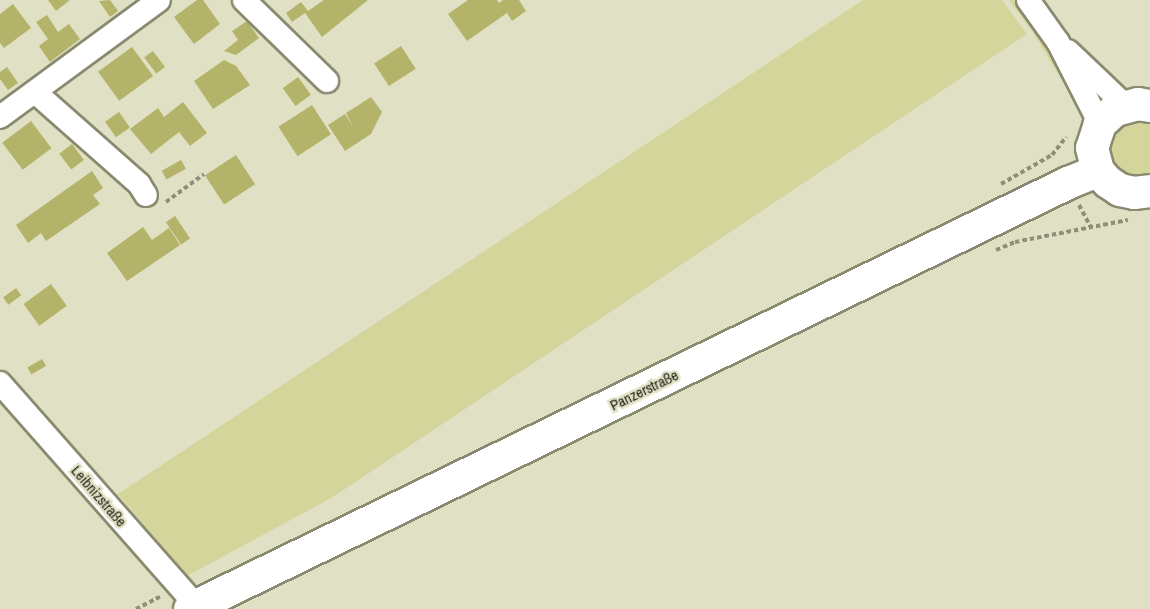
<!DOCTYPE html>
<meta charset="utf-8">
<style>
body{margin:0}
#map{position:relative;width:1150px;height:609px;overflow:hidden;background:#e0e1c4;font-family:"Archivo Narrow",sans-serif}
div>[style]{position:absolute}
.green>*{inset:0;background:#d4d59a}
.building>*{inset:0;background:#b4b36a;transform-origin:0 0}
.path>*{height:4px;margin-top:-2px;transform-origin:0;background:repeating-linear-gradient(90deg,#8e8f79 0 4.5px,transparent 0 7.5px)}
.roads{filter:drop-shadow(2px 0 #898a6f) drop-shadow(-2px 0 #898a6f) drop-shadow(0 2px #898a6f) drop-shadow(0 -2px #898a6f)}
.street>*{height:22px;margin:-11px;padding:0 11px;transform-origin:11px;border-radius:11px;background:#fff}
.secondary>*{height:32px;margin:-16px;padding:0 16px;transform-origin:16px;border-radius:16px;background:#fff}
span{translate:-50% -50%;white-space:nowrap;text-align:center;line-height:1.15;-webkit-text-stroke:5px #e0e1c4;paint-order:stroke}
.street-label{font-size:15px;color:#242419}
</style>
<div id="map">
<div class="green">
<i style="clip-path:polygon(863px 0,1002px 0,1027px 34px,333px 497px,187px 576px,118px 494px)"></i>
<i style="clip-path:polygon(1009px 0,1014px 0,1072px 88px,1068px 90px,1032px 31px)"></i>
<i style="clip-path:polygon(1150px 118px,1150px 177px,1138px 180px,1117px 173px,1105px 154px,1115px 123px)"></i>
</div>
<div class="building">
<i style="clip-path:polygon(48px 0,70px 0,56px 11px)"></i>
<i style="clip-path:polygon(110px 0,118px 11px,110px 17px,99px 1px)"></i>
<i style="clip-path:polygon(197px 0,203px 0,220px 24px,194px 44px,174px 17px)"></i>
<i style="clip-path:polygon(324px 0,368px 0,322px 37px,305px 13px,292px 22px,286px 13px,301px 2px,308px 11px)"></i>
<i style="clip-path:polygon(468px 0,497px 0,499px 3px,503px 0,519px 0,526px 11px,512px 21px,507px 13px,467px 41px,448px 14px)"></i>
<i style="clip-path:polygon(13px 4px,31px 28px,4px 48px,0 43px,0 14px)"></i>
<i style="clip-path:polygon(47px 15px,58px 32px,69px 24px,80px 39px,50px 62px,39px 46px,48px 39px,36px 22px)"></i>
<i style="clip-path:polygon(247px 21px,259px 38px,236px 55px,224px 51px,238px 40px,232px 31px)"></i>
<i style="left:401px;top:46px;width:27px;height:32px;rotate:57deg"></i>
<i style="left:132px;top:47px;width:36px;height:42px;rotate:54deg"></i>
<i style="left:153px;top:51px;width:20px;height:11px;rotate:53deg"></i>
<i style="clip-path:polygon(224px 60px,236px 66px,250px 85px,213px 109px,194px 81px)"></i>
<i style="clip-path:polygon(7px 67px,18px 83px,8px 90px,0 79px,0 72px)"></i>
<i style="left:298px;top:77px;width:22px;height:19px;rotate:54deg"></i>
<i style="clip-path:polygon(371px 97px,382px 112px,371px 134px,345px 151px,328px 125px,345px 114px,353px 127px,346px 113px)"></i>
<i style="clip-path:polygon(183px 102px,207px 133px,190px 146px,179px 132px,151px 154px,130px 129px,158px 108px,164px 117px)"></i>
<i style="left:312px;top:105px;width:35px;height:40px;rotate:57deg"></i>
<i style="left:119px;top:112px;width:19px;height:17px;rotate:55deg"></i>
<i style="left:31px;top:121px;width:34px;height:36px;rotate:53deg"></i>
<i style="left:72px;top:144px;width:20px;height:16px;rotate:53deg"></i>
<i style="left:236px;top:155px;width:35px;height:37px;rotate:57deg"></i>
<i style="left:181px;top:160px;width:10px;height:22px;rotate:61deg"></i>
<i style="clip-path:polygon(92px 171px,103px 188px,93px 195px,100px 204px,46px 241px,41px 233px,28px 243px,16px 225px)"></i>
<i style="left:175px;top:216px;width:27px;height:11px;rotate:56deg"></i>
<i style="clip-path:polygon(143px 227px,152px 240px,169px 228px,180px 245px,127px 281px,107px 253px)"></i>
<i style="left:51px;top:284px;width:27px;height:34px;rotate:54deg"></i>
<i style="left:16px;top:288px;width:9px;height:16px;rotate:54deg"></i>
<i style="left:42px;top:359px;width:8px;height:17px;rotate:60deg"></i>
</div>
<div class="path">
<i style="left:1001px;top:184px;width:59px;rotate:-29.6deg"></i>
<i style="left:1052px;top:155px;width:23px;rotate:-52deg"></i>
<i style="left:166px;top:202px;width:47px;rotate:-36.4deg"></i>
<i style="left:1079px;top:205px;width:24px;rotate:62deg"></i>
<i style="left:996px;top:250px;width:21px;rotate:-23deg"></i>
<i style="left:1015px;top:242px;width:115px;rotate:-11deg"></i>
<i style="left:136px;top:609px;width:29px;rotate:-27deg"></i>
</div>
<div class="roads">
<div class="street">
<i style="left:244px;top:0;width:116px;rotate:44.3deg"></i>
<i style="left:1028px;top:0;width:52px;rotate:54.5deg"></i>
<i style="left:1058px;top:42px;width:92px;rotate:62.9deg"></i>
<i style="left:1068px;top:51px;width:79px;rotate:43.5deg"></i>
<i style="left:35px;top:92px;width:139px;rotate:41.5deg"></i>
<i style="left:139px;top:184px;width:13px;rotate:58deg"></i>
<i style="left:0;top:117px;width:197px;rotate:-36.3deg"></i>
<i style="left:0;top:383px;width:301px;rotate:48.6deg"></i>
</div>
<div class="secondary">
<i style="left:1150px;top:106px;width:12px;rotate:-171deg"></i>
<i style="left:1138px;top:104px;width:24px;rotate:165deg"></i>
<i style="left:1115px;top:110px;width:21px;rotate:137deg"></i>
<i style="left:1100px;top:124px;width:25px;rotate:108deg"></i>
<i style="left:1092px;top:148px;width:24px;rotate:75deg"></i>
<i style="left:1098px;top:171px;width:15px;rotate:48deg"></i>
<i style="left:1108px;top:182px;width:14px;rotate:34deg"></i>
<i style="left:1120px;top:190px;width:14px;rotate:12deg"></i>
<i style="left:1134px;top:193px;width:16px;rotate:-7deg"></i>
<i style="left:190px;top:609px;width:976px;rotate:-25.88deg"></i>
<i style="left:1068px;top:183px;width:32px;rotate:-22deg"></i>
</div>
</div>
<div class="street-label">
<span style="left:644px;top:390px;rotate:-26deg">Panzerstraße</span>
<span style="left:99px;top:496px;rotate:49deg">Leibnizstraße</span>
</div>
</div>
